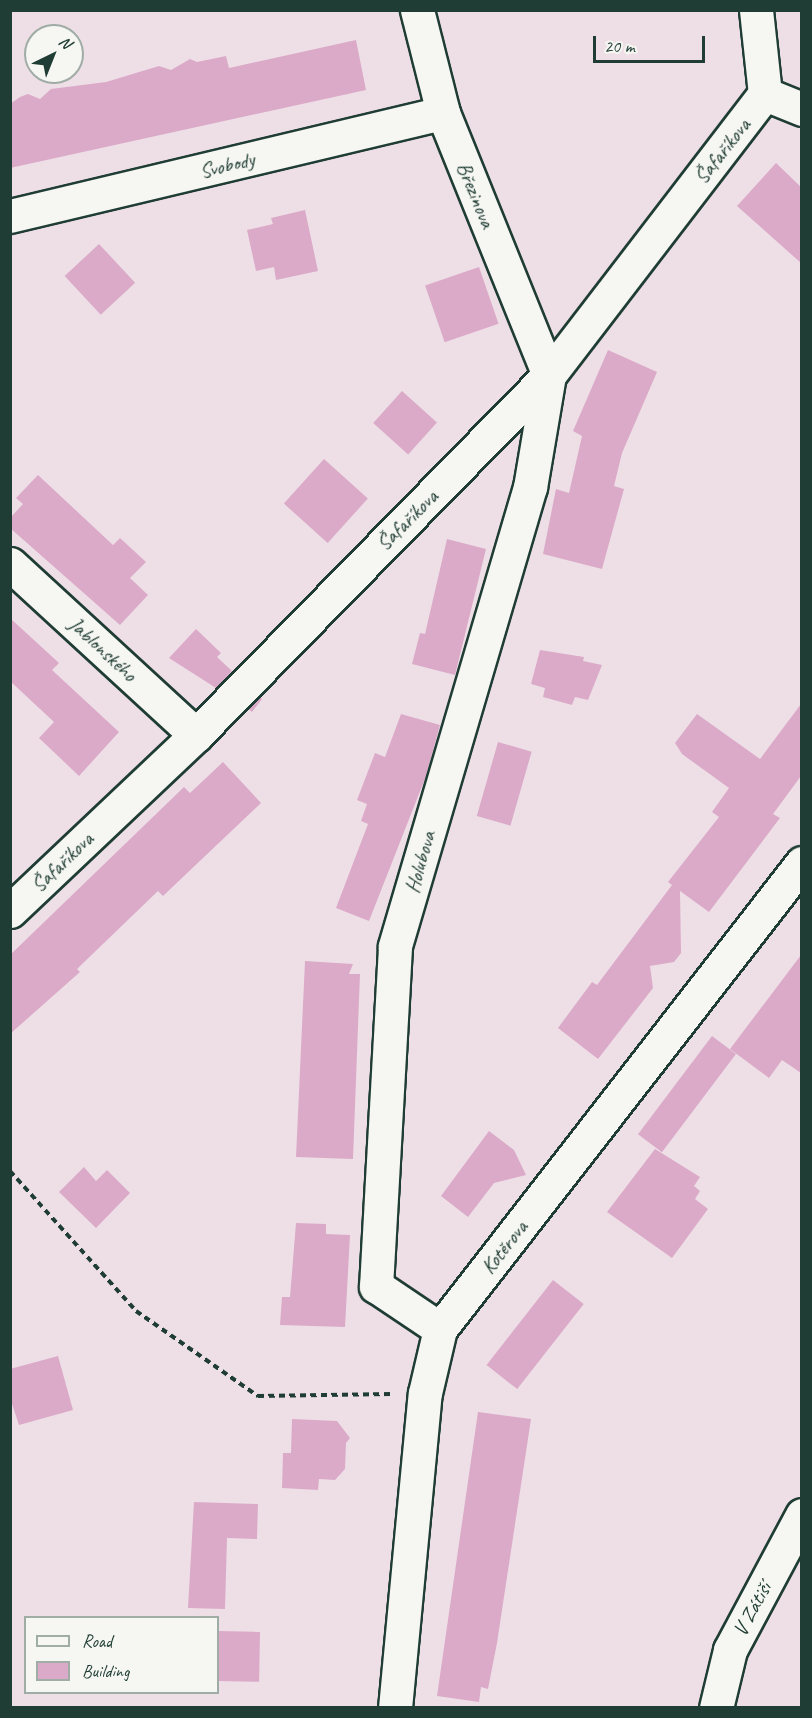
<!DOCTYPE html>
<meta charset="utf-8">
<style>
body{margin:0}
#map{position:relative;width:812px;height:1718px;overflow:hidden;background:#eedfe6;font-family:Caveat,sans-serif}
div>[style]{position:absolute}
.building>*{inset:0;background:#dbaac9;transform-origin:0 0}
.path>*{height:4px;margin-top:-2px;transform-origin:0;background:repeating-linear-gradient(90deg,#1f3d34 0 6px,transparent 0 10.5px)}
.roads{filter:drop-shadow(2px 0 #1f3d34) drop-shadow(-2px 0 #1f3d34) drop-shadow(0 2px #1f3d34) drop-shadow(0 -2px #1f3d34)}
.minor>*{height:33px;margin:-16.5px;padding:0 16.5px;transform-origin:16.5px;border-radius:16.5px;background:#f6f6f2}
span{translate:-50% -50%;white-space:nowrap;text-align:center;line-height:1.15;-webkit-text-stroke:5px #f6f6f2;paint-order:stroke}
.street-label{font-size:21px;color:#1f3d34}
.frame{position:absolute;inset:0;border:12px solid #1f3d34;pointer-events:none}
.legend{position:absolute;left:24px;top:1616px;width:195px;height:78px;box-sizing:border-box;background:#f6f6f2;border:2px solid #a0aca6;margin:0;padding:8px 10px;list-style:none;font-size:18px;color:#1f3d34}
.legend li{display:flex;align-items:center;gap:12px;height:30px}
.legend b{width:30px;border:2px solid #a0aca6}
.north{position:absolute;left:24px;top:24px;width:60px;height:60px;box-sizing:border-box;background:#f6f6f2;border:2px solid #a0aca6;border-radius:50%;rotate:43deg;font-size:16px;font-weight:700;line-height:24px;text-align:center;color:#1f3d34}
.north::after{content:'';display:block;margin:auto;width:21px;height:27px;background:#1f3d34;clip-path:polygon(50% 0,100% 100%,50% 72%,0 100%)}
.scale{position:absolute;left:593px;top:36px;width:112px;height:27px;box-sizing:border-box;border:3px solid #1f3d34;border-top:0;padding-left:8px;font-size:18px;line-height:21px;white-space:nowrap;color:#1f3d34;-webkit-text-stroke:4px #f6f6f2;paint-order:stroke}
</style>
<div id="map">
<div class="building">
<i style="clip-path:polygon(356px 40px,366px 90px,10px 168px,10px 104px,20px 97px,28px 94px,40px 99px,51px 89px,106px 82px,159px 66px,171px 70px,190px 59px,197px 62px,226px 56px,229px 68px)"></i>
<i style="clip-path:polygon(776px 163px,801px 187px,801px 263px,737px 206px)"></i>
<i style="clip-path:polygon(305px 210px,318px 271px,276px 280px,274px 267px,256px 271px,247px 230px,273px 224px,271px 218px)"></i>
<i style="left:99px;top:244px;width:53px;height:47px;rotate:47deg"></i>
<i style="left:479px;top:267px;width:60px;height:57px;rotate:71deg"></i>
<i style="clip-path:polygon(608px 350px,657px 372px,622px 453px,614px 486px,624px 489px,602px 569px,543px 554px,556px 489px,569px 493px,582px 436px,573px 431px)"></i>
<i style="left:402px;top:391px;width:47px;height:43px;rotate:42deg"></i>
<i style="left:324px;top:459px;width:59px;height:60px;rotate:42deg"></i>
<i style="clip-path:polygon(38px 475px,113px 545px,120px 538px,146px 562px,130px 578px,148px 595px,120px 625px,10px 528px,10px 518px,23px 504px,16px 498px)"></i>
<i style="clip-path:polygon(447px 539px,486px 549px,455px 675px,412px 664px,420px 633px,425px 634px)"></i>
<i style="clip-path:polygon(10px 618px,59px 663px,52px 670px,119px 732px,79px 776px,39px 738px,54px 722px,10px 681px)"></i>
<i style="clip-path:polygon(196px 629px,221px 653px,217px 657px,232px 671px,216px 688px,169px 658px)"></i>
<i style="clip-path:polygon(540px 650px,584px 657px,583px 661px,602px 665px,588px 700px,575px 697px,572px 705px,543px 697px,545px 688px,531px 684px)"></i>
<i style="clip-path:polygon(260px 697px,262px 699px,252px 712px,248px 709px)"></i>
<i style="clip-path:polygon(801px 704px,801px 776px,773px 814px,780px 818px,709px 912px,680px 891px,681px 953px,674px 962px,650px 966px,653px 988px,598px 1059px,558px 1028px,592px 982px,597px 985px,672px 885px,668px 882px,719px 817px,712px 812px,729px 788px,682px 754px,675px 743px,697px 714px,760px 759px)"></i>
<i style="clip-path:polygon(401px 714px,440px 725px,426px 776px,369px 921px,336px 908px,368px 824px,361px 821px,367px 804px,357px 800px,375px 753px,385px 757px)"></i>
<i style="left:498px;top:742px;width:35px;height:77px;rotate:16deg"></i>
<i style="clip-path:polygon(223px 762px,261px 803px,163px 896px,158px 891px,77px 969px,80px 972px,10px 1034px,10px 955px,184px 787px,190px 793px)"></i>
<i style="clip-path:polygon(801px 955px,801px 1073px,782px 1060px,769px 1078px,730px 1049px)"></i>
<i style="clip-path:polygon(305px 961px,353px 964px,349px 974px,360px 974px,353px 1159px,296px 1157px)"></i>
<i style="left:712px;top:1036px;width:30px;height:123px;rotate:37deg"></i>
<i style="clip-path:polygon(489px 1131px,514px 1150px,526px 1175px,494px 1183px,468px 1217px,441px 1196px)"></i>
<i style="clip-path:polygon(655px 1149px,700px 1177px,694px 1186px,700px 1191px,695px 1199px,708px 1209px,672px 1258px,607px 1212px)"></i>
<i style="clip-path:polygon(84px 1167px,96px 1181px,107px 1170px,130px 1193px,96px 1228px,59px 1192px)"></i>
<i style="clip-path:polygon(296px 1223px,326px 1224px,326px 1234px,350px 1235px,345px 1327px,280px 1325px,282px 1297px,290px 1297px)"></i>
<i style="left:553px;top:1280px;width:39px;height:108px;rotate:38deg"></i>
<i style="clip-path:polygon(58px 1356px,73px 1410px,19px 1425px,10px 1398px,10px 1369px)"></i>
<i style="clip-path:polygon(478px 1412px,531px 1419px,497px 1643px,488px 1689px,481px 1687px,479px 1702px,437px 1696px)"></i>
<i style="clip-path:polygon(292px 1419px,337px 1421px,350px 1438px,346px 1443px,345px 1469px,335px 1480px,319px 1479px,318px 1490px,282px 1488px,283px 1453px,291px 1453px)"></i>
<i style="clip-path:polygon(194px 1502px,258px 1504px,257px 1539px,227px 1538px,225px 1609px,188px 1608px)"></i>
<i style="left:218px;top:1631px;width:42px;height:50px;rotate:1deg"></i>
</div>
<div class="path">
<i style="left:10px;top:1171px;width:188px;rotate:48deg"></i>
<i style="left:136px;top:1311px;width:149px;rotate:34.9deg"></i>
<i style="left:258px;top:1396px;width:133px;rotate:-0.9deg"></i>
</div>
<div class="roads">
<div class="minor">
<i style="left:417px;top:10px;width:106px;rotate:75.8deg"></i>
<i style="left:443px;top:113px;width:283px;rotate:68deg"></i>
<i style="left:549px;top:375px;width:114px;rotate:99.6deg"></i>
<i style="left:530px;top:487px;width:479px;rotate:106.4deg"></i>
<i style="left:395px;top:947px;width:340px;rotate:93.2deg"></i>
<i style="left:376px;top:1286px;width:77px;rotate:33.9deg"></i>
<i style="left:756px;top:10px;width:84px;rotate:83.9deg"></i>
<i style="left:765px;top:94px;width:40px;rotate:22deg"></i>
<i style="left:10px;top:216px;width:445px;rotate:-13.4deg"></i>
<i style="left:10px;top:564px;width:253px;rotate:42.6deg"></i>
<i style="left:10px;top:911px;width:256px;rotate:-43.4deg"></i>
<i style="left:196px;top:735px;width:504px;rotate:-45.56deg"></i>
<i style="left:549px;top:375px;width:354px;rotate:-52.5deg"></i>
<i style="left:395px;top:1708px;width:316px;rotate:-84.6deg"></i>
<i style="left:425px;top:1393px;width:66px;rotate:-76.8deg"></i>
<i style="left:440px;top:1329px;width:590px;rotate:-52.16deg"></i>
<i style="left:716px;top:1708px;width:60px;rotate:-76.4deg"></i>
<i style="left:730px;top:1650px;width:153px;rotate:-61.9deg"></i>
</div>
</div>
<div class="street-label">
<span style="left:722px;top:151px;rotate:-52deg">Šafaříkova</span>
<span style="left:227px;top:165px;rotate:-14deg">Svobody</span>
<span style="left:476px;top:195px;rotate:68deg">Březinova</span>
<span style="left:407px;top:520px;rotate:-45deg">Šafaříkova</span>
<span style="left:103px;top:649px;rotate:43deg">Jablonského</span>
<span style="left:62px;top:862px;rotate:-44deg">Šafaříkova</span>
<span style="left:420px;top:862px;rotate:-74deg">Holubova</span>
<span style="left:504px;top:1247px;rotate:-52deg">Kotěrova</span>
<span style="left:752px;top:1609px;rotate:-62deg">V Zátiší</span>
</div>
<div class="frame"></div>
<ul class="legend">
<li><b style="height:8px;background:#f6f6f2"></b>Road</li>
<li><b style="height:16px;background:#dbaac9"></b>Building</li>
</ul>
<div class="north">N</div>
<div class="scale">20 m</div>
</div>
